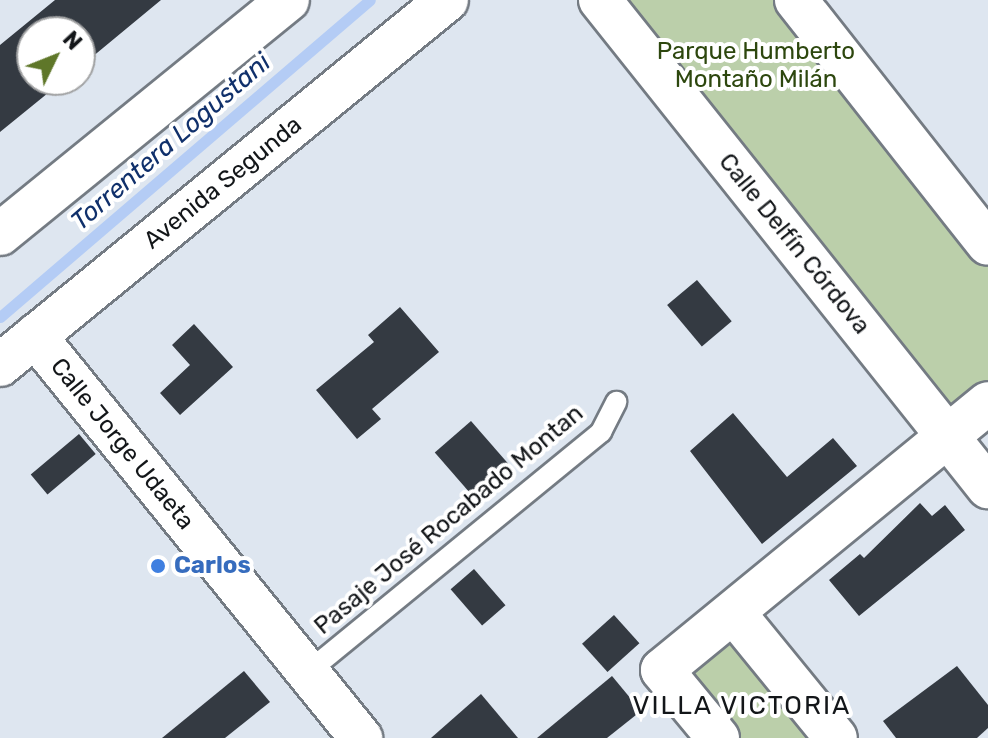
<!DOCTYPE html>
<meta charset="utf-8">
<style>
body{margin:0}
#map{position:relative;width:988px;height:738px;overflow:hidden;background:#dee6f0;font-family:Rubik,sans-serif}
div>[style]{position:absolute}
.green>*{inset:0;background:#bbcfaa}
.stream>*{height:11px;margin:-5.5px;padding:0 5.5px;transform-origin:5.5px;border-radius:5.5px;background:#b4ccf5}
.building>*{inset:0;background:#343a42;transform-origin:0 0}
.roads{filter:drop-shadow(2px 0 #747b83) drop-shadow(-2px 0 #747b83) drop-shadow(0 2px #747b83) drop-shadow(0 -2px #747b83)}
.lane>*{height:20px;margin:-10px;padding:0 10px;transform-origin:10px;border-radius:10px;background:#fff}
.street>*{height:42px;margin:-21px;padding:0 21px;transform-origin:21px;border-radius:21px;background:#fff}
.dots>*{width:22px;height:22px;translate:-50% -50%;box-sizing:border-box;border:4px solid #fff;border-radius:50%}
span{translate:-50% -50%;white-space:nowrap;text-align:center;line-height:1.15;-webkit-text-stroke:8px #fff;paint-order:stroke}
.park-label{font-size:24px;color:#2d470e}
.street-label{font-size:24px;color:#131619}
.shop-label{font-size:24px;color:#366cbe;font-weight:700}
.left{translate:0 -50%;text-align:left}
.water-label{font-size:26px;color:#10306b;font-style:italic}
.neighbourhood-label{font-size:26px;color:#131619;letter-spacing:2px}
.north{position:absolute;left:16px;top:16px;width:80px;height:80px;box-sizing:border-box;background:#fff;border:2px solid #a1a2a3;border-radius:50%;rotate:47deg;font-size:22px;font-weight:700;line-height:32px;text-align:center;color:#131619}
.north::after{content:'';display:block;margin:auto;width:28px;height:36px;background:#5f7729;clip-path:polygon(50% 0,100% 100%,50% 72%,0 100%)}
</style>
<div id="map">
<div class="green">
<i style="clip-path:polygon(623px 0,783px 0,988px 259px,988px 382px,954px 412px)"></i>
<i style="clip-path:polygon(728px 636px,811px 738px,729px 738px,681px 672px)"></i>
</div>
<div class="stream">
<i style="left:0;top:317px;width:487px;rotate:-40.6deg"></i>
</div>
<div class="building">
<i style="clip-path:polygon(55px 0,161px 0,80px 67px,80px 32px,32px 32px,32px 80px,64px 80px,0 132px,0 45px)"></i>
<i style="left:697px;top:280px;width:54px;height:39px;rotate:50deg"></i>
<i style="clip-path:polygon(400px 307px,439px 352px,372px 409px,381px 419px,357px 439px,316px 390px,374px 342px,368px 335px)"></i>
<i style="clip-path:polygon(194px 324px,233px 367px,180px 415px,160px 393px,190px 365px,172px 345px)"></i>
<i style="clip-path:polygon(733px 413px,787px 477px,833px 438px,857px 466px,762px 544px,690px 451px)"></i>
<i style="left:471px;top:421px;width:61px;height:48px;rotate:49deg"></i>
<i style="left:79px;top:434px;width:26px;height:63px;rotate:50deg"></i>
<i style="clip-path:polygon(920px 503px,932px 516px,945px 505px,965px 530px,859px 616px,829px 580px,860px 554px,864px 558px)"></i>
<i style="left:474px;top:569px;width:48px;height:31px;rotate:49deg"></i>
<i style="left:614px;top:615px;width:38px;height:43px;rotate:48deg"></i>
<i style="clip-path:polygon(957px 666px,988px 705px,988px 728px,977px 738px,896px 738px,883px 721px)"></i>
<i style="clip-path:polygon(244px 671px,270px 702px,225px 738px,162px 738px)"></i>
<i style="clip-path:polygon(612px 676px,641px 711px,607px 738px,537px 738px)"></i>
<i style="clip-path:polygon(481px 694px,518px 738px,431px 738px)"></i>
</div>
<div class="roads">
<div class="lane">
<i style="left:308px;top:672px;width:379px;rotate:-39.3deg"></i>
<i style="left:601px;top:432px;width:34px;rotate:-63deg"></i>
</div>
<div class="street">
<i style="left:600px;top:0;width:623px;rotate:51.46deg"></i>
<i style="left:796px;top:0;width:310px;rotate:51.8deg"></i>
<i style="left:0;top:234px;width:371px;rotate:-39.1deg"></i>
<i style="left:35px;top:336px;width:518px;rotate:50.96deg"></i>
<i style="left:0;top:365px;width:577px;rotate:-39.23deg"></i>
<i style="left:734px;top:613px;width:161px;rotate:50.8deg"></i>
<i style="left:718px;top:738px;width:88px;rotate:-129.5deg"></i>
<i style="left:662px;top:670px;width:421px;rotate:-39.3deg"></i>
</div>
</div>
<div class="dots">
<i style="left:158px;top:566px;background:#3f7fe0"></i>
</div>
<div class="park-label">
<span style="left:756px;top:66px">Parque Humberto<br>Montaño Milán</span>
</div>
<div class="street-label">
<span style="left:223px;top:183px;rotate:-39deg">Avenida Segunda</span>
<span style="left:794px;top:244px;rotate:51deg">Calle Delfín Córdova</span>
<span style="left:122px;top:444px;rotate:51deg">Calle Jorge Udaeta</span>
<span style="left:449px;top:520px;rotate:-40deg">Pasaje José Rocabado Montan</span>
</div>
<div class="shop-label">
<span class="left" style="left:174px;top:566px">Carlos</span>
</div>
<div class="water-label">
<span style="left:171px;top:142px;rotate:-41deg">Torrentera Logustani</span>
</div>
<div class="neighbourhood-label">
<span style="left:742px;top:706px">VILLA VICTORIA</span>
</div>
<div class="north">N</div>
</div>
